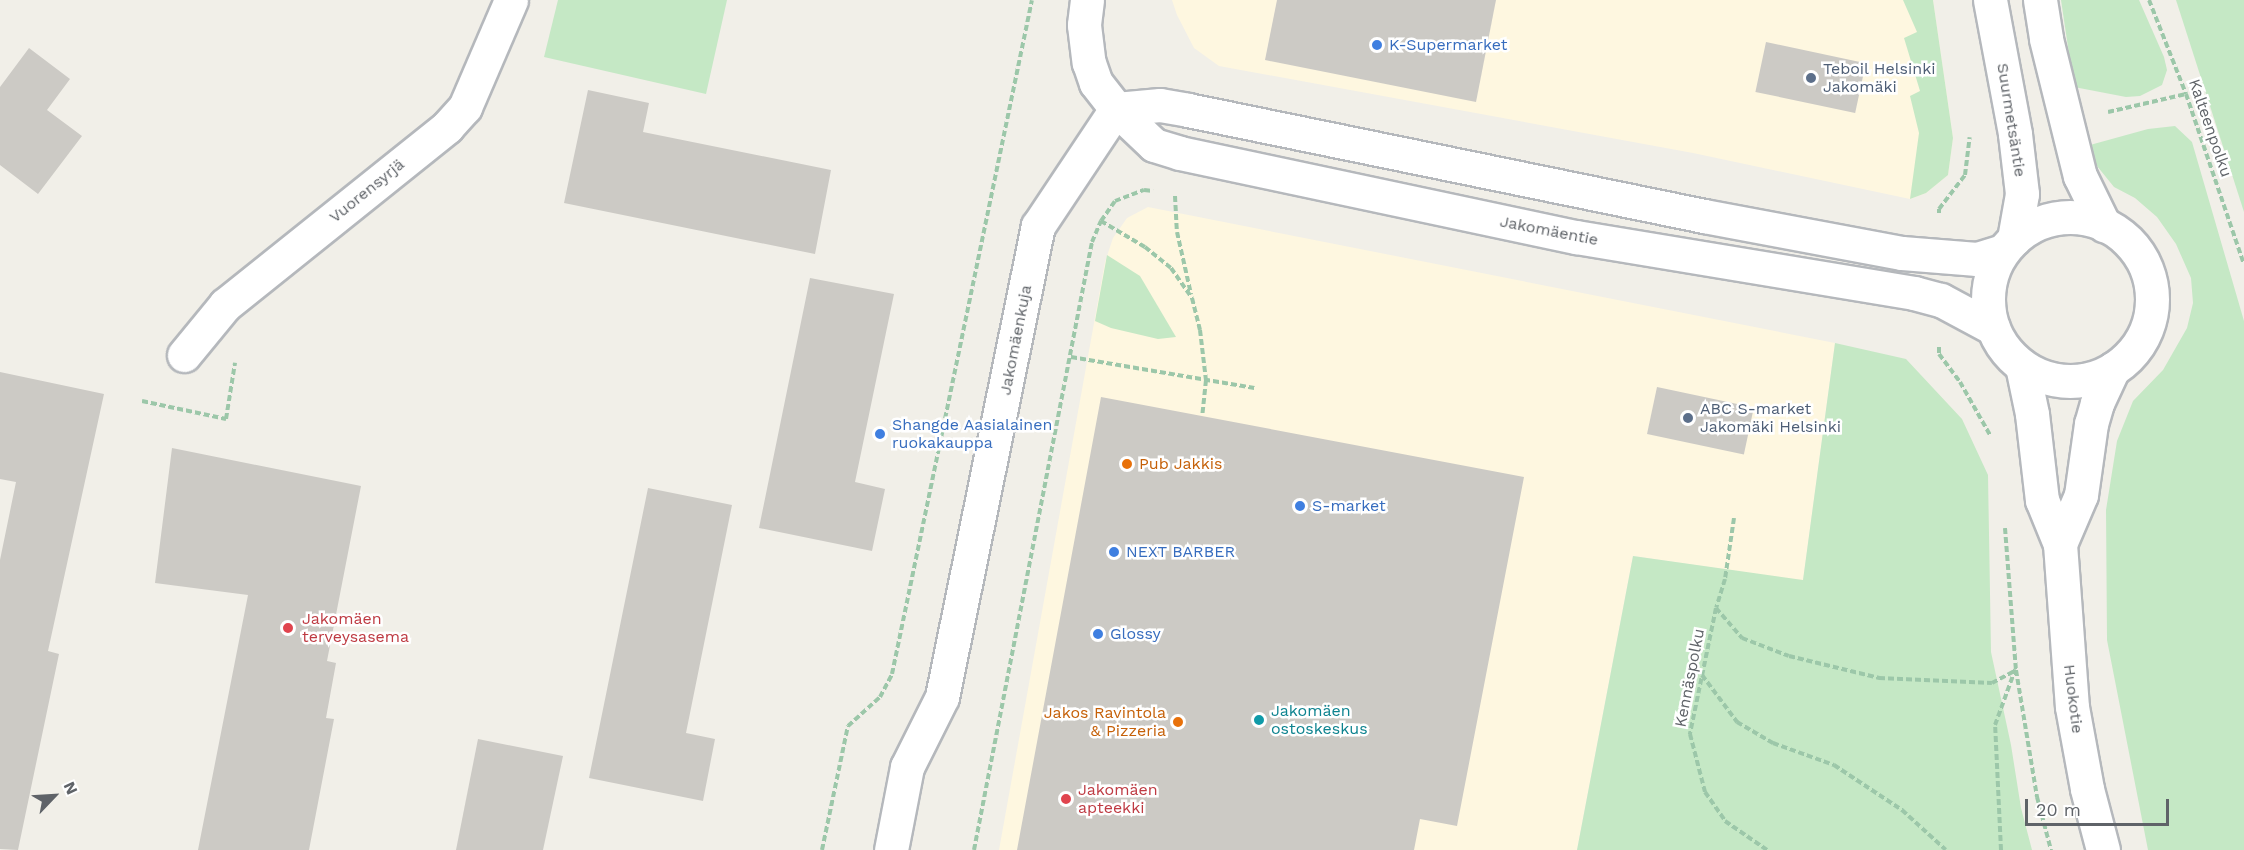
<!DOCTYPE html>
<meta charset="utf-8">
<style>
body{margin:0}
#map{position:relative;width:2244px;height:850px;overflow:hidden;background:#f1efe8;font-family:"Work Sans",sans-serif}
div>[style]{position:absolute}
.commercial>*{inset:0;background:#fef7e0}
.green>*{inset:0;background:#c5e8c5}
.building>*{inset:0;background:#cccac5;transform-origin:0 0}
.path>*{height:4px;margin-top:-2px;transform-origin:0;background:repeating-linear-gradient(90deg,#9cc7a9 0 6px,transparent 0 9px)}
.roads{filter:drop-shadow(2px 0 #b5b8bc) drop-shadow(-2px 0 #b5b8bc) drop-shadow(0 2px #b5b8bc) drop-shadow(0 -2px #b5b8bc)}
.street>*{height:33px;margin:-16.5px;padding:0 16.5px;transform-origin:16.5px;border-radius:16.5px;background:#fff}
.secondary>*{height:33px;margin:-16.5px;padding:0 16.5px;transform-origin:16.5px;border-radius:16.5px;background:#fff}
.secondary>.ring{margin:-16.5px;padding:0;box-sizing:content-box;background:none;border:33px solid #fff;border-radius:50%}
.dots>*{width:16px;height:16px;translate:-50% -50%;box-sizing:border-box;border:3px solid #fff;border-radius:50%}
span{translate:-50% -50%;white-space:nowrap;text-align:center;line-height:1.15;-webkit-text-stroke:5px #fff;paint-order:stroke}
.shop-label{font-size:16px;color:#366cbe}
.left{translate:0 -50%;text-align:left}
.service-label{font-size:16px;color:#4e5e75}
.street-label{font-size:16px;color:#5f6368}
.food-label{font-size:16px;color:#c56008}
.right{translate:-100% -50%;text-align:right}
.health-label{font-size:16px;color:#be3a42}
.culture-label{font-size:16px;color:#0d838f}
.north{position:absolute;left:24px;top:766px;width:60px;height:60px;-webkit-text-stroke:4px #fff;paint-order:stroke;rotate:65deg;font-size:16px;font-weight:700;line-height:24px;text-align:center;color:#5f6368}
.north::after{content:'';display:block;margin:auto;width:21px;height:27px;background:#5f6368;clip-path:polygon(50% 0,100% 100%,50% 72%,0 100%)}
.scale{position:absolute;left:2025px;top:799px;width:144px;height:27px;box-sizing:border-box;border:3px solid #5f6368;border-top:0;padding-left:8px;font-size:18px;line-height:21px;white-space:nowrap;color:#5f6368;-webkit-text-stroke:4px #fff;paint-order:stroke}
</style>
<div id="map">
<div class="commercial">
<i style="clip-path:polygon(1172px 0,1933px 0,1953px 138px,1948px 175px,1926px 193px,1910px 199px,1693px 153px,1219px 66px,1194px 48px,1177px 15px)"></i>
<i style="clip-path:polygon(1148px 207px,1835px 343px,1803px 581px,1633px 556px,1577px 850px,999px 850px,1105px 262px,1113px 238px,1127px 218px)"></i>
</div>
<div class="green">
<i style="clip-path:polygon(558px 0,727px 0,706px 94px,544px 57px)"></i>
<i style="clip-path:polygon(1903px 0,1933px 0,1953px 138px,1948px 175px,1926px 193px,1910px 199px,1919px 133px,1910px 96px,1920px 91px,1904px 38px,1917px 32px)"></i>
<i style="clip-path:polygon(2061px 0,2139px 0,2164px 57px,2167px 70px,2162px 85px,2140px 96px,2126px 97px,2074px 87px)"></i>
<i style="clip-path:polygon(2176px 0,2244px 0,2244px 212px)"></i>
<i style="clip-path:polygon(2175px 126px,2192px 142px,2244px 321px,2244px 850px,2148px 850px,2107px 640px,2106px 510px,2117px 441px,2133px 401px,2163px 370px,2187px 328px,2193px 303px,2191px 278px,2176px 244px,2157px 217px,2135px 198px,2114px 187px,2097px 166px,2090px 145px,2148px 129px)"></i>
<i style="clip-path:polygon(1107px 255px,1140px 276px,1176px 337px,1158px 339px,1111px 328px,1095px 321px)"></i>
<i style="clip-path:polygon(1835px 343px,1906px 359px,1962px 419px,1988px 475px,1991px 652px,2011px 745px,2021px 808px,2032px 850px,1577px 850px,1633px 556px,1803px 580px)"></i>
</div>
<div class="building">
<i style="clip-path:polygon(1277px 0,1496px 0,1476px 102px,1265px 60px)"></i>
<i style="left:1766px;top:42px;width:102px;height:51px;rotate:12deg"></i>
<i style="clip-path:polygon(29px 48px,70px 79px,47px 110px,82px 136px,38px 194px,0 165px,0 87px)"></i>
<i style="clip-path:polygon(588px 90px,649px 103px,643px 132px,831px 170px,815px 254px,564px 203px)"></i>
<i style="clip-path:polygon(810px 278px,894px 294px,855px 482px,885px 489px,872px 551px,759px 528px)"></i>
<i style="clip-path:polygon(0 372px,104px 394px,48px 651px,59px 654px,18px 850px,0 849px,0 560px,16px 482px,0 479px)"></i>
<i style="left:1657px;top:387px;width:99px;height:48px;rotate:12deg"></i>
<i style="clip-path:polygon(1101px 397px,1524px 477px,1457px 826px,1420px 819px,1414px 850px,1017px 850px)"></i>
<i style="clip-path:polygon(172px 448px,361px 486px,327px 661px,336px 663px,326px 718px,334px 719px,309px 850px,198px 850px,248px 595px,155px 583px)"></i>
<i style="clip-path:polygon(648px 488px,732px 505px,686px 733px,715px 739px,703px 801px,589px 778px)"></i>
<i style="clip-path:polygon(478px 739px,563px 756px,543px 850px,456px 850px)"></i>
</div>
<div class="path">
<i style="left:2149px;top:0;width:101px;rotate:68.5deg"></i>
<i style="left:2186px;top:94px;width:180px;rotate:71.2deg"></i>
<i style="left:2108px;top:112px;width:80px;rotate:-13deg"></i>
<i style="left:1175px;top:196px;width:36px;rotate:87deg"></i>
<i style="left:1177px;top:232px;width:64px;rotate:77.3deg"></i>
<i style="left:1939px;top:213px;width:4px;rotate:-90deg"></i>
<i style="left:1939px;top:209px;width:43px;rotate:-52.6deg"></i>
<i style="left:1965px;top:175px;width:38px;rotate:-83deg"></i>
<i style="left:1101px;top:221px;width:51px;rotate:30.6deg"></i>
<i style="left:1145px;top:247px;width:33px;rotate:39deg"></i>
<i style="left:1171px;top:268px;width:37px;rotate:55deg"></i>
<i style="left:1192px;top:298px;width:33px;rotate:76deg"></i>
<i style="left:1200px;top:330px;width:50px;rotate:83.2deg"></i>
<i style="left:1206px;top:380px;width:36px;rotate:96deg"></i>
<i style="left:1939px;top:347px;width:7px;rotate:90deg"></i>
<i style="left:1939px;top:354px;width:35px;rotate:53deg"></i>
<i style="left:1960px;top:382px;width:61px;rotate:60.5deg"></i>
<i style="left:1071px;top:357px;width:186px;rotate:9.6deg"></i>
<i style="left:142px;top:401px;width:86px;rotate:12.1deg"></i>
<i style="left:226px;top:419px;width:57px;rotate:-80.9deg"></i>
<i style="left:1734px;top:518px;width:62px;rotate:98.4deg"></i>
<i style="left:1725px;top:579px;width:30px;rotate:107deg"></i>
<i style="left:1716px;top:608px;width:129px;rotate:101.7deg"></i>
<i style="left:1690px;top:734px;width:60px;rotate:75.5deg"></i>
<i style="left:1705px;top:792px;width:35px;rotate:55deg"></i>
<i style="left:1725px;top:821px;width:51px;rotate:34.6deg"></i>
<i style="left:2005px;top:528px;width:142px;rotate:85.6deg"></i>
<i style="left:2016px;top:670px;width:129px;rotate:80.6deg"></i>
<i style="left:2037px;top:797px;width:55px;rotate:75.2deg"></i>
<i style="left:1716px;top:608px;width:40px;rotate:49deg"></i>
<i style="left:1742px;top:638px;width:50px;rotate:21deg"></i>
<i style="left:1789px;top:656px;width:93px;rotate:13.7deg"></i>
<i style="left:1879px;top:678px;width:113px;rotate:2.5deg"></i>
<i style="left:1992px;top:683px;width:27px;rotate:-28deg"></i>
<i style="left:1702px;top:675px;width:59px;rotate:53.3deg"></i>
<i style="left:1737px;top:722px;width:42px;rotate:30.3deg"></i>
<i style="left:1773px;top:743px;width:65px;rotate:19.8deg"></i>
<i style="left:1834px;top:765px;width:82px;rotate:33.5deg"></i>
<i style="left:1902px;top:810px;width:59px;rotate:42.3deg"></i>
<i style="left:822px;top:850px;width:127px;rotate:-78.2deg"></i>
<i style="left:848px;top:726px;width:43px;rotate:-42.2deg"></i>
<i style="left:880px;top:697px;width:26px;rotate:-62deg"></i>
<i style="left:892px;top:674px;width:688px;rotate:-78.27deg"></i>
<i style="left:974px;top:850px;width:619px;rotate:-79.02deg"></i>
<i style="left:1092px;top:242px;width:23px;rotate:-67deg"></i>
<i style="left:1101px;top:221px;width:24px;rotate:-55deg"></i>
<i style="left:1115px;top:201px;width:31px;rotate:-21deg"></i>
<i style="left:1144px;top:190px;width:9px;rotate:6deg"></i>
<i style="left:2001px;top:850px;width:125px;rotate:-92.7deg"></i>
<i style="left:1995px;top:725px;width:59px;rotate:-70deg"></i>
</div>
<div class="roads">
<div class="street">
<i style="left:184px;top:355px;width:65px;rotate:-50.6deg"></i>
<i style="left:225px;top:305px;width:285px;rotate:-38.7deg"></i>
<i style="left:447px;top:127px;width:27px;rotate:-48deg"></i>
<i style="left:465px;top:107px;width:116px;rotate:-66.7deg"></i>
<i style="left:891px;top:850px;width:85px;rotate:-79.1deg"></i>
<i style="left:907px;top:767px;width:78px;rotate:-63.4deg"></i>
<i style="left:942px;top:697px;width:481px;rotate:-78.5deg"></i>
<i style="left:1038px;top:226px;width:141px;rotate:-56.3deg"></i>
</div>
<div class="secondary">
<i style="left:1087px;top:0;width:25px;rotate:97deg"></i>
<i style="left:1084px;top:25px;width:38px;rotate:83deg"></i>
<i style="left:1089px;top:63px;width:21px;rotate:71deg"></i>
<i style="left:1096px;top:83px;width:33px;rotate:52deg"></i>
<i style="left:1116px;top:109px;width:52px;rotate:43.5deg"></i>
<i style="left:1154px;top:145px;width:27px;rotate:17deg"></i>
<i style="left:1180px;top:153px;width:405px;rotate:12deg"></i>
<i style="left:1576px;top:237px;width:343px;rotate:9.4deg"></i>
<i style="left:1914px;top:293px;width:28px;rotate:15deg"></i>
<i style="left:1941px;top:300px;width:59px;rotate:28.3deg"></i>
<i style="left:1990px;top:0;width:136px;rotate:79.4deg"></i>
<i style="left:2015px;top:134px;width:60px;rotate:83.3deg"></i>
<i style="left:2022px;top:194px;width:46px;rotate:100.1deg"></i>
<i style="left:2040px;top:0;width:39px;rotate:81deg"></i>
<i style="left:2046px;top:39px;width:141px;rotate:76.1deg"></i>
<i style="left:2080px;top:176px;width:55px;rotate:63.9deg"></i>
<i style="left:1116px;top:109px;width:44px;rotate:-5.2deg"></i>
<i style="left:1160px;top:105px;width:28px;rotate:10deg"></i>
<i style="left:1188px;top:110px;width:527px;rotate:11.61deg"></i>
<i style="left:1704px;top:216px;width:201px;rotate:10.6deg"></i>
<i style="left:1902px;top:253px;width:75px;rotate:4.6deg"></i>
<i style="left:1977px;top:259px;width:27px;rotate:-17deg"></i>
<i class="ring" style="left:1988px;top:217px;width:131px;height:131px"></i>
<i style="left:2022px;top:366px;width:49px;rotate:78.2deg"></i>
<i style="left:2032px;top:414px;width:87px;rotate:83.4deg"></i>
<i style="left:2042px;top:500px;width:48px;rotate:67.8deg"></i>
<i style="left:2060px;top:544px;width:163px;rotate:85.8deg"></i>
<i style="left:2072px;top:707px;width:83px;rotate:79.6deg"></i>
<i style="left:2087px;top:789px;width:63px;rotate:75.3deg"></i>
<i style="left:2060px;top:544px;width:53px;rotate:-66.8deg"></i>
<i style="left:2081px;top:495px;width:72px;rotate:-82deg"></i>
<i style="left:2091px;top:424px;width:22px;rotate:-74deg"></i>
<i style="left:2097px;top:403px;width:38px;rotate:-65deg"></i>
</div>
</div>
<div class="dots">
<i style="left:1377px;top:45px;background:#3f7fe0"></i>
<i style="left:1811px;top:78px;background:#5c6f8a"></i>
<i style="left:1688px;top:418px;background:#5c6f8a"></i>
<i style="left:880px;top:434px;background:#3f7fe0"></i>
<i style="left:1127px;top:464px;background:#e8710a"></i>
<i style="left:1300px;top:506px;background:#3f7fe0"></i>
<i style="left:1114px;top:552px;background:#3f7fe0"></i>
<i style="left:288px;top:628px;background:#e0444e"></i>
<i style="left:1098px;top:634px;background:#3f7fe0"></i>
<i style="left:1259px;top:720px;background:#0f9aa8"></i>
<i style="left:1178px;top:722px;background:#e8710a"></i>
<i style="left:1066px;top:799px;background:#e0444e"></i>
</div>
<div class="shop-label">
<span class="left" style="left:1389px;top:45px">K-Supermarket</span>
<span class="left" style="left:892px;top:434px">Shangde Aasialainen<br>ruokakauppa</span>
<span class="left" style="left:1312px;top:506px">S-market</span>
<span class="left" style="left:1126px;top:552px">NEXT BARBER</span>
<span class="left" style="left:1110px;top:634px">Glossy</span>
</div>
<div class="service-label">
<span class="left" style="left:1823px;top:78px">Teboil Helsinki<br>Jakomäki</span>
<span class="left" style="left:1700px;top:418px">ABC S-market<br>Jakomäki Helsinki</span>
</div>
<div class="street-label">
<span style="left:2011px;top:120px;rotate:81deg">Suurmetsäntie</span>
<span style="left:2210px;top:128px;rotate:71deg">Kalteenpolku</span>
<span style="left:367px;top:191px;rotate:-39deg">Vuorensyrjä</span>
<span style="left:1549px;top:231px;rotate:11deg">Jakomäentie</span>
<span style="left:1016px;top:340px;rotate:-79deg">Jakomäenkuja</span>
<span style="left:1690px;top:678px;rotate:-79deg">Kennäspolku</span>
<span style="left:2073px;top:699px;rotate:83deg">Huokotie</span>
</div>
<div class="food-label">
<span class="left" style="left:1139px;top:464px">Pub Jakkis</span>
<span class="right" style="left:1166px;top:722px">Jakos Ravintola<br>&amp; Pizzeria</span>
</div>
<div class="health-label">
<span class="left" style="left:302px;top:628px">Jakomäen<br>terveysasema</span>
<span class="left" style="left:1078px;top:799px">Jakomäen<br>apteekki</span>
</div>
<div class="culture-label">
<span class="left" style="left:1271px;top:720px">Jakomäen<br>ostoskeskus</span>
</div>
<div class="north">N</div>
<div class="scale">20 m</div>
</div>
